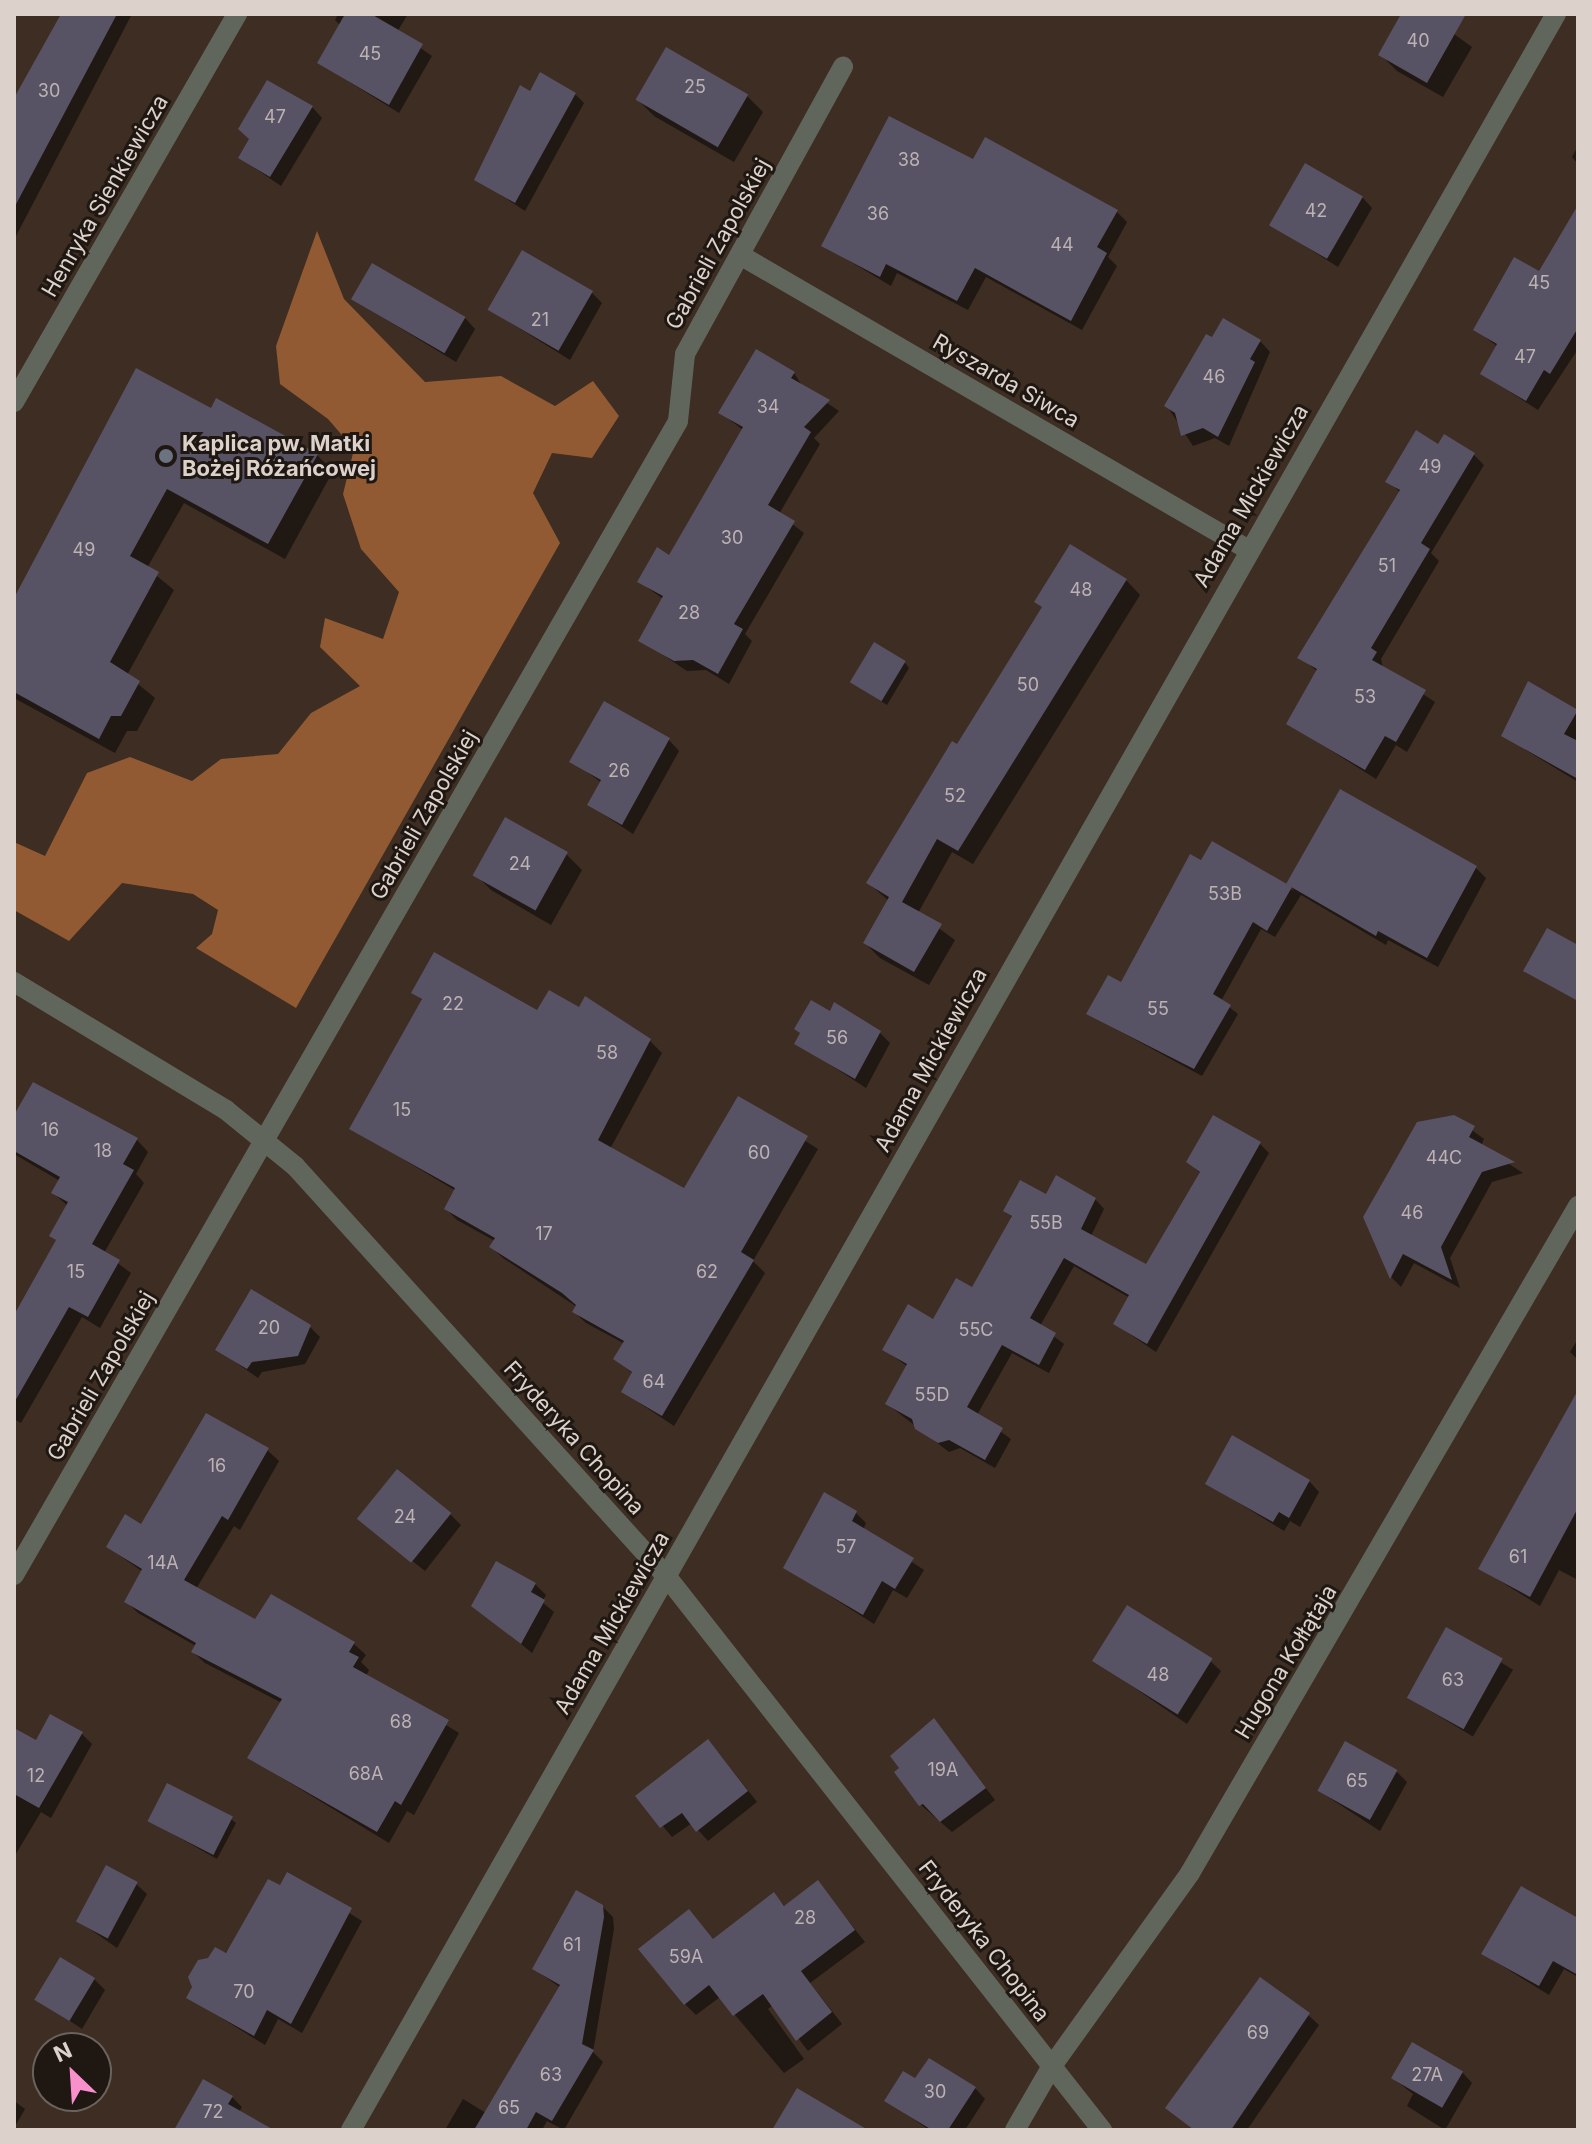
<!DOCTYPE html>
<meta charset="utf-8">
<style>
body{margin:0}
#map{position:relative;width:1592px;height:2144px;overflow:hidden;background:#3d2d22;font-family:Inter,sans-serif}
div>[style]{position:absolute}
.forest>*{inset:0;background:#915a32}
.shadow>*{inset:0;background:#0007;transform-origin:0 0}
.building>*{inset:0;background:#585265;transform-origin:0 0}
.minor>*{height:20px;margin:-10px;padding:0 10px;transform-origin:10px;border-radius:10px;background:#61665d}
.dots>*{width:22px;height:22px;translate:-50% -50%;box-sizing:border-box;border:4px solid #1f1712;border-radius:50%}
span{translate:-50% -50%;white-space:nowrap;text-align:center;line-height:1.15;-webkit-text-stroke:6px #1f1712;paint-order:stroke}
.number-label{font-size:18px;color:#bcb2b2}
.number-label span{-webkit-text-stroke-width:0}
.street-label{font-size:22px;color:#ddd2cb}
.poi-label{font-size:22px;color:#ddd2cb;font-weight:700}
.left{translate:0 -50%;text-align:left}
.frame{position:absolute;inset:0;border:16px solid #ddd2cb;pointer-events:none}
.north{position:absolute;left:32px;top:2032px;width:80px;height:80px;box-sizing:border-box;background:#1f1712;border:2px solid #6b625c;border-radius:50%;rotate:335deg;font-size:22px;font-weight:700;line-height:32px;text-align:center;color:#ddd2cb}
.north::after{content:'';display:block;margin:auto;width:28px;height:36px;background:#f890cc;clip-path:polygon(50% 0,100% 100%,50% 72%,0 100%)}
</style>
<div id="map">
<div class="forest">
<i style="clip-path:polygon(317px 231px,344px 299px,425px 382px,501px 376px,555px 406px,593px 381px,619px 416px,592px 458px,552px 453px,533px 493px,560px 543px,296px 1008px,196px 948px,212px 934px,218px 910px,193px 894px,122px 883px,69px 941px,14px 910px,14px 842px,45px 856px,87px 773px,130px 757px,192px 781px,221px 759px,278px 754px,311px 713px,360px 686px,320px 647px,325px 618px,383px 639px,399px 592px,361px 549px,343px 494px,354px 449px,328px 419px,280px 384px,276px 346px)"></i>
</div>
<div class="shadow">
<i style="clip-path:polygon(63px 14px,132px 14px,16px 236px,14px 102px)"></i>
<i style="clip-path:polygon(338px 14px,408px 14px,397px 32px,432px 56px,399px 113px,319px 63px,341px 26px,335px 20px)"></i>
<i style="clip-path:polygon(1403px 14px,1426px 14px,1472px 47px,1443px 97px,1397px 71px,1381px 55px)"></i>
<i style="clip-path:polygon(667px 50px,747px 96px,763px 112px,734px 162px,654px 116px,638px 100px)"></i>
<i style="clip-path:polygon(521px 88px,530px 94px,575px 94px,584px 103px,525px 211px,477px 179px)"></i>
<i style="clip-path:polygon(312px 107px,322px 118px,281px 186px,240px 158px,251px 140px)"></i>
<i style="clip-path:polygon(1578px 146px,1578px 164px,1572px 157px)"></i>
<i style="clip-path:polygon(974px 162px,1117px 212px,1127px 222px,1108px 257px,1117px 266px,1082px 330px,986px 277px,968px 310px,897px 273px,891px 286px,823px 245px)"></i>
<i style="clip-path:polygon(1362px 197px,1372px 208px,1338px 267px,1273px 226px)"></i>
<i style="clip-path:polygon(1578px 256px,1578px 349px,1538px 410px,1482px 374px,1498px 347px,1475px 329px,1539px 274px)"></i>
<i style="clip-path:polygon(592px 293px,602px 303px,570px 360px,490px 310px)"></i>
<i style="clip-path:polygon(354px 300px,465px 318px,475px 329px,456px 362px)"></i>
<i style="clip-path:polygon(1213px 340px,1260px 341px,1270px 352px,1229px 446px,1215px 438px,1193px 446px,1167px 406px)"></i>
<i style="clip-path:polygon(794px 373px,803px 387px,839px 411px,814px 438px,820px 444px,779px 514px,804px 533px,745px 634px,752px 641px,729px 684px,706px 670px,687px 671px,641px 640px,663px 599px,640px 582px,669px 557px,743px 430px,721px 413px)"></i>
<i style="clip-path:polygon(211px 411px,317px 455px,333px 471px,285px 559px,184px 503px,147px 568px,174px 590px,127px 675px,155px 698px,137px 731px,127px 731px,115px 753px,14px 698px,14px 600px)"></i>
<i style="clip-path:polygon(1474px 455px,1484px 465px,1431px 553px,1439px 561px,1381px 659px,1383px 668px,1435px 702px,1407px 752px,1396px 745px,1376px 779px,1289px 724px,1318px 672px,1300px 657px,1401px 493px,1388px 481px)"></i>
<i style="clip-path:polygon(1126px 580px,1140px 595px,973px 864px,952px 852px,918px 913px,955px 940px,929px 985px,880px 958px,865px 943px,889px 901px,868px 883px,958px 747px)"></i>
<i style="clip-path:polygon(905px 663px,909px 668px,887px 705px,853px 683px)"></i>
<i style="clip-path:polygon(1576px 711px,1578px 782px,1503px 736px)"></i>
<i style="clip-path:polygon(669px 740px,679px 751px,633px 834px,589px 805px,602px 783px,572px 761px)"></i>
<i style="clip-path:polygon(1213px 844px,1294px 891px,1289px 883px,1476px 868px,1486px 878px,1438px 967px,1388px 940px,1386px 945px,1301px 895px,1275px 937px,1261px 929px,1221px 1001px,1238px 1014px,1202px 1076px,1088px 1014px,1122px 985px)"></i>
<i style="clip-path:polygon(566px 854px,582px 870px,551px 925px,491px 890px,475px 874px)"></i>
<i style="clip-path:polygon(414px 992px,538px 1013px,580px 1010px,585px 999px,650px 1041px,662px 1053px,610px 1149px,685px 1191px,739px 1099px,818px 1149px,753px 1261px,765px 1273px,674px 1426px,623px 1392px,633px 1374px,616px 1359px,625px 1344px,586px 1323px,574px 1312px,577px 1307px,503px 1258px,491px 1247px,495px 1241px,457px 1220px,446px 1209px,456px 1191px,351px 1128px,423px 1001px)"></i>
<i style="clip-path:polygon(880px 1033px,890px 1043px,866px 1088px,797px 1043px)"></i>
<i style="clip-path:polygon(1454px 1117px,1484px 1139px,1481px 1146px,1523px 1173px,1492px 1182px,1450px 1258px,1460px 1288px,1414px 1263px,1401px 1287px,1392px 1278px,1365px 1217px)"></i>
<i style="clip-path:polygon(14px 1119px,137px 1140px,148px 1152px,136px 1174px,144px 1183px,104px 1253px,131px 1273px,100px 1328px,82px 1317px,21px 1423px,14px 1419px,14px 1319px,58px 1242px,51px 1235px,68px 1206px,53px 1193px,60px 1181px,14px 1154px)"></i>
<i style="clip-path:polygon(1259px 1143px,1269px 1153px,1156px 1352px,1115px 1324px,1130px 1298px,1074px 1266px,1040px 1326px,1064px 1344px,1049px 1373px,1012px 1353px,977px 1415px,1011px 1439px,995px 1468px,960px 1448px,949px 1452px,887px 1404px,908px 1367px,885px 1350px,934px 1321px,972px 1290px,1013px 1218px,1006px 1211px,1046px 1197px,1095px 1199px,1104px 1209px,1091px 1236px,1147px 1266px,1201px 1174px,1188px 1162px)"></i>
<i style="clip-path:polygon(310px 1327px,320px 1337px,305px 1364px,262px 1372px,258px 1378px,218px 1350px)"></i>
<i style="clip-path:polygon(1578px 1339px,1578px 1360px,1570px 1352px)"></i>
<i style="clip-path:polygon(1578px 1391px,1578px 1580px,1559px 1570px,1540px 1606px,1481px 1569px)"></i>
<i style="clip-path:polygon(267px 1450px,279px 1461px,240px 1530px,234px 1526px,196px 1589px,255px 1621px,271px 1597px,354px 1644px,366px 1655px,361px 1662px,369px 1670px,366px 1676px,459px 1733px,414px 1815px,407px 1811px,389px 1843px,249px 1758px,282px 1703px,205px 1663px,193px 1652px,196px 1646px,138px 1613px,126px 1601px,143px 1572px,108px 1547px)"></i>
<i style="clip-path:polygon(1309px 1481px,1319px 1492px,1300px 1527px,1290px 1521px,1284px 1531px,1208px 1484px)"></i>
<i style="clip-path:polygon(856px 1513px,866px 1523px,863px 1530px,924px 1570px,907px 1598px,893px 1590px,874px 1624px,786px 1568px)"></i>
<i style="clip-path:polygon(450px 1514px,461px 1525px,425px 1571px,361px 1520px)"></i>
<i style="clip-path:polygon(535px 1584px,546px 1595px,542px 1602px,554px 1612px,532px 1653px,474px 1606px)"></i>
<i style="left:1447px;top:1630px;width:77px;height:78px;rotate:31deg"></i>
<i style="clip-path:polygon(1094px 1660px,1210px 1661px,1221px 1671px,1187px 1724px)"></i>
<i style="clip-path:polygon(934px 1721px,995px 1800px,952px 1832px,921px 1805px,897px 1772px)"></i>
<i style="clip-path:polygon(14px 1730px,37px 1743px,81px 1733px,92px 1744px,51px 1818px,41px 1812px,14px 1857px)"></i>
<i style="clip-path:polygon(718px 1752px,757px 1802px,708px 1841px,692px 1823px,672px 1837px,638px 1796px)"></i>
<i style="clip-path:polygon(1397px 1772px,1407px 1782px,1380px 1831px,1319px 1791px)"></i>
<i style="clip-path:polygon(231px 1819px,236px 1823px,217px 1859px,148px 1820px)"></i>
<i style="clip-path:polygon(288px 1875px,362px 1921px,302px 2033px,278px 2019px,265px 2045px,189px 1998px)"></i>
<i style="clip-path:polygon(818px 1883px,865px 1942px,810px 1983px,842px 2024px,808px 2051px,773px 2005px,768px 2009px,804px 2059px,784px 2073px,720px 1997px,696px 2015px,685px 2004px,689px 1912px,714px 1941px,774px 1895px,786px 1907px)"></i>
<i style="clip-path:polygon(136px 1884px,147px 1894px,117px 1948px,77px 1920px)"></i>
<i style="clip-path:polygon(602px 1906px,613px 1917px,614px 1929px,593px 2052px,603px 2062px,564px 2130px,547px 2121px,542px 2130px,445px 2130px,463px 2099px,486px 2113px,561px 1988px,534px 1969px)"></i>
<i style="clip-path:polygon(1578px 1920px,1578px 1977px,1564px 1969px,1549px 1995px,1483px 1954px)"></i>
<i style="clip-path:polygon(94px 1979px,105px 1990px,82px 2029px,39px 2000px)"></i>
<i style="clip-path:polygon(1308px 2015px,1319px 2025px,1247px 2130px,1194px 2130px,1167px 2108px)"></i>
<i style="clip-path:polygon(1462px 2072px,1472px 2083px,1445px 2130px,1407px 2106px,1413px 2094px,1394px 2079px)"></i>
<i style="clip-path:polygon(916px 2081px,975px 2088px,985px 2099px,965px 2130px,929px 2130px,887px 2100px)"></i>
<i style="clip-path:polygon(232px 2097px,242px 2107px,239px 2112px,259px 2130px,178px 2130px)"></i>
<i style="clip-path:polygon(14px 2101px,25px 2109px,14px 2128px)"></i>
</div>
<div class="building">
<i style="clip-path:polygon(61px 14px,117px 14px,14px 208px,14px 98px)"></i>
<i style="clip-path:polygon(345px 14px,371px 14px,423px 44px,389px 105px,317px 63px)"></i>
<i style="clip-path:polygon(1401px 14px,1466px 14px,1427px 83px,1378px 55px)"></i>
<i style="left:666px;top:47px;width:95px;height:61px;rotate:30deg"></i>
<i style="clip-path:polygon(540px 72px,576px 93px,515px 203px,474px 180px,520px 85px,530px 91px)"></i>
<i style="clip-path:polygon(267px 80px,313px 106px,270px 177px,238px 158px,249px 139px,238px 129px)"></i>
<i style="clip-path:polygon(889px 116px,973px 159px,985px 137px,1118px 210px,1097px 247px,1107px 253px,1071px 321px,975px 268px,957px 301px,886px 264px,880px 277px,821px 246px)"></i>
<i style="left:1305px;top:163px;width:67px;height:72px;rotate:30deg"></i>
<i style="clip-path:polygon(1578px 205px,1578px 328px,1550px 374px,1544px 370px,1526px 401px,1480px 374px,1497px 344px,1473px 330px,1514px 257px,1539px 271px)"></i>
<i style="left:522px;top:250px;width:82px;height:69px;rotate:30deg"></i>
<i style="left:372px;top:263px;width:108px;height:42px;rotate:30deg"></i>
<i style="clip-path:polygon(1223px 318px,1261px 340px,1250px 359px,1255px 362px,1218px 437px,1203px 428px,1181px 436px,1175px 413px,1164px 406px,1206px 334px,1212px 337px)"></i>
<i style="clip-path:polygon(756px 349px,795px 372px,791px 378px,830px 400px,804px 427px,811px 432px,768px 505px,795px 521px,734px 624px,743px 629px,718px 674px,693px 660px,674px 661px,638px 641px,663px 596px,637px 582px,657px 547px,669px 555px,743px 427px,718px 413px)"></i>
<i style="clip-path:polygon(136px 368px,211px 408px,216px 398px,318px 454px,268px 544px,167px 489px,130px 556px,159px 572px,110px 662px,140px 681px,121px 716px,111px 716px,99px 739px,14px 692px,14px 598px)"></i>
<i style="clip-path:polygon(1416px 430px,1438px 444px,1444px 434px,1475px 453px,1421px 543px,1430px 549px,1371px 648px,1377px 652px,1372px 660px,1426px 690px,1396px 742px,1385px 736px,1365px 770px,1286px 724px,1317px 669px,1297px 658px,1400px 490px,1385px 482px)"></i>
<i style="clip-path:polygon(1070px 544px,1127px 579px,958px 851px,937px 839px,902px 902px,942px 924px,914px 972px,863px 943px,889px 897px,866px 883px,952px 741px,957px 744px,1042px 607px,1034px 602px)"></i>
<i style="left:874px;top:642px;width:37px;height:47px;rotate:31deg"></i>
<i style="clip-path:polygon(1528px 681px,1578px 710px,1564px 734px,1578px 741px,1578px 779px,1501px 736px)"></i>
<i style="clip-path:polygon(604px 701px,670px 738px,622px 825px,587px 805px,601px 780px,569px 762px)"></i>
<i style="clip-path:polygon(1340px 789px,1477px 866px,1427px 958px,1378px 931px,1376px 936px,1286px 884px)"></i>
<i style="left:505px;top:817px;width:72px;height:67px;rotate:29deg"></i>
<i style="clip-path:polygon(1212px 841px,1292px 887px,1267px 931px,1253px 922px,1213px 994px,1231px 1005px,1194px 1069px,1086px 1014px,1108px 975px,1121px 982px,1190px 854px,1201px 860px)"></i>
<i style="clip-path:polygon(1547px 928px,1578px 945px,1578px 1001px,1523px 971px)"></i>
<i style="clip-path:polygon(434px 952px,537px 1010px,549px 990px,579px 1007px,585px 996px,651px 1039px,598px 1140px,684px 1188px,738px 1096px,808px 1136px,741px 1252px,754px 1260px,662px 1416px,621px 1392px,632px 1372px,613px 1359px,624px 1341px,572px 1312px,576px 1305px,562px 1293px,489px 1247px,495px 1238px,444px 1209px,455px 1188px,349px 1129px,422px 999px,411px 993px)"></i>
<i style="clip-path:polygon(811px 1000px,830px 1011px,834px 1002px,881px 1031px,855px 1079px,794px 1044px,800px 1033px,794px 1029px)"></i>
<i style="clip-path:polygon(33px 1082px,138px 1138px,123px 1164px,134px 1170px,92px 1244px,120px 1260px,88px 1317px,69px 1307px,14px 1403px,14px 1315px,56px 1240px,49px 1236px,68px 1202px,51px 1193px,60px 1177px,14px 1151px,14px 1115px)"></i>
<i style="clip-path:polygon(1213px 1115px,1261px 1142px,1147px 1344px,1113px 1324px,1129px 1295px,1064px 1258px,1030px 1318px,1056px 1333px,1039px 1365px,1002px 1345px,967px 1407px,1003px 1428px,985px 1460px,949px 1440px,938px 1443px,915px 1429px,912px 1419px,885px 1404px,907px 1364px,882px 1350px,908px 1304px,933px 1319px,956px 1278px,972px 1287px,1012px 1216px,1003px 1211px,1020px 1180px,1046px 1194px,1056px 1175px,1096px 1198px,1081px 1229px,1146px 1264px,1200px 1172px,1186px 1162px)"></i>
<i style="clip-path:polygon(1454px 1115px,1475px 1126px,1469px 1137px,1515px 1162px,1482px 1172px,1441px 1247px,1452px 1280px,1403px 1254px,1390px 1279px,1363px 1217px,1417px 1122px)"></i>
<i style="clip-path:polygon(251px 1289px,311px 1325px,298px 1356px,252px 1362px,247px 1369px,215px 1350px)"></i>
<i style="clip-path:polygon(1578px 1390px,1578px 1508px,1530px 1597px,1478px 1569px)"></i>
<i style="clip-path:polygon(206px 1413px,269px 1448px,228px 1520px,222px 1516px,184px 1580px,255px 1619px,271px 1594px,355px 1642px,349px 1652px,359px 1657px,353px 1667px,449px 1720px,401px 1805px,395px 1801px,377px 1832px,247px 1758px,282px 1699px,191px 1652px,196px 1643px,124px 1602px,142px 1569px,106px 1547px,125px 1514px,141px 1524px)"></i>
<i style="clip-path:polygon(1232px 1435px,1310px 1480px,1289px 1518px,1279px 1512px,1273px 1522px,1205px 1484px)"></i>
<i style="left:397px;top:1469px;width:70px;height:64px;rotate:39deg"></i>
<i style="clip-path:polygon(824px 1492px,857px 1511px,852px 1521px,914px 1558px,895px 1589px,882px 1581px,863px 1615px,783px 1568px)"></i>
<i style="clip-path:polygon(496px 1561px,536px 1583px,531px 1592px,545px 1600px,521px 1644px,471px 1606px)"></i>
<i style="left:1127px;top:1605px;width:101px;height:66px;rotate:32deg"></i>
<i style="left:1446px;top:1627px;width:65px;height:81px;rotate:29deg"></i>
<i style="clip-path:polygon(50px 1714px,83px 1732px,39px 1808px,14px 1794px,14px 1728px,36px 1740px)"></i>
<i style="clip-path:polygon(934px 1718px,986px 1788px,940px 1822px,923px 1804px,919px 1806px,894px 1772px,899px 1768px,890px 1756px)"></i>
<i style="clip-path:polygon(708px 1739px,748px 1791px,696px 1832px,682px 1813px,660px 1828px,635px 1796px)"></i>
<i style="left:1345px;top:1741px;width:60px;height:57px;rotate:29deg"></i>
<i style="left:167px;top:1783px;width:74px;height:43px;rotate:27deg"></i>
<i style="left:106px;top:1865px;width:36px;height:64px;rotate:28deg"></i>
<i style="clip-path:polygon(287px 1872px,352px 1908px,291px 2024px,267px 2010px,254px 2036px,186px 1998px,192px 1987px,188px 1977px,198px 1960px,208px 1958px,215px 1947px,226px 1953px,268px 1879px,280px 1885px)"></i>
<i style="clip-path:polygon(818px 1880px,855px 1930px,801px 1971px,832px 2012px,796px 2041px,763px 1994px,733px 2016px,709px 1985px,684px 2005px,638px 1949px,689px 1909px,713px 1939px,774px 1892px,784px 1906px)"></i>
<i style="clip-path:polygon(1521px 1886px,1578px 1918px,1578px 1975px,1553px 1961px,1539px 1986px,1481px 1954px)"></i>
<i style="clip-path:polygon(576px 1890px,603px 1905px,604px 1917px,582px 2044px,594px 2050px,552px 2121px,536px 2112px,526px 2130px,474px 2130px,560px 1985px,532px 1969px)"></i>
<i style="left:60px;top:1957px;width:41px;height:50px;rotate:31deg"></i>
<i style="clip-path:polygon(1260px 1977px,1310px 2013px,1231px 2130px,1194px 2130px,1165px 2108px)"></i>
<i style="left:1412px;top:2042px;width:59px;height:42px;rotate:30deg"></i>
<i style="clip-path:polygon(929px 2058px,976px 2087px,948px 2130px,932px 2130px,884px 2101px,903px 2071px,915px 2078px)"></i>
<i style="clip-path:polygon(203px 2079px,233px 2096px,228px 2104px,274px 2130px,174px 2130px)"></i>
<i style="clip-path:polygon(797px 2088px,868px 2130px,772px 2130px)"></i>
</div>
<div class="minor">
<i style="left:740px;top:255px;width:586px;rotate:30.11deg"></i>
<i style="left:14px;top:402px;width:448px;rotate:-60.1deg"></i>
<i style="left:14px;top:982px;width:248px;rotate:31.1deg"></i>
<i style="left:226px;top:1110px;width:89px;rotate:39.1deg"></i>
<i style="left:295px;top:1166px;width:554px;rotate:47.85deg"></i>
<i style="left:667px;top:1577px;width:704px;rotate:51.81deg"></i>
<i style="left:14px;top:1575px;width:1331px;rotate:-60.08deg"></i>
<i style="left:678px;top:421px;width:67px;rotate:-84deg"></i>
<i style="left:685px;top:354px;width:328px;rotate:-61.2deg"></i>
<i style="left:351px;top:2130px;width:2435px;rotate:-60.34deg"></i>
<i style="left:1015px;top:2130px;width:74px;rotate:-60deg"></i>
<i style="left:1052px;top:2066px;width:237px;rotate:-54.4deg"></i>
<i style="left:1190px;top:1873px;width:772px;rotate:-59.81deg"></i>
</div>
<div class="dots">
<i style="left:166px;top:456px;background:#6b7280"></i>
</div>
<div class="number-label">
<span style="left:1418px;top:41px">40</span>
<span style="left:370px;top:54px">45</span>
<span style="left:695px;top:87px">25</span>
<span style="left:49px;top:91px">30</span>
<span style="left:275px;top:117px">47</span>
<span style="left:909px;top:160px">38</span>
<span style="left:1316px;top:211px">42</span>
<span style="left:878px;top:214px">36</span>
<span style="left:1062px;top:245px">44</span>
<span style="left:1539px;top:283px">45</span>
<span style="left:540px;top:320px">21</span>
<span style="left:1525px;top:357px">47</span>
<span style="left:1214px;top:377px">46</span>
<span style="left:768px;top:407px">34</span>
<span style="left:1430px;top:467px">49</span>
<span style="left:732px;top:538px">30</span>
<span style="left:84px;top:550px">49</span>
<span style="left:1387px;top:566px">51</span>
<span style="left:1081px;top:590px">48</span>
<span style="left:689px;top:613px">28</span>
<span style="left:1028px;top:685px">50</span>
<span style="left:1365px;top:697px">53</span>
<span style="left:619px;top:771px">26</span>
<span style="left:955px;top:796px">52</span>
<span style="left:520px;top:864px">24</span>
<span style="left:1225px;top:894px">53B</span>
<span style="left:453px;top:1004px">22</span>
<span style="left:1158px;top:1009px">55</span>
<span style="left:837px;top:1038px">56</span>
<span style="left:607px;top:1053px">58</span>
<span style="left:402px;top:1110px">15</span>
<span style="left:50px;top:1130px">16</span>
<span style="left:103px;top:1151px">18</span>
<span style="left:759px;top:1153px">60</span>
<span style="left:1444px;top:1158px">44C</span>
<span style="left:1412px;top:1213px">46</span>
<span style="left:1046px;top:1223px">55B</span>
<span style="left:544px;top:1234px">17</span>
<span style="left:76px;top:1272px">15</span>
<span style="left:707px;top:1272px">62</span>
<span style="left:269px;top:1328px">20</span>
<span style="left:976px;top:1330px">55C</span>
<span style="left:654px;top:1382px">64</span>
<span style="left:932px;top:1395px">55D</span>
<span style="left:217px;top:1466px">16</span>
<span style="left:405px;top:1517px">24</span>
<span style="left:846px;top:1547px">57</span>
<span style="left:1518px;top:1557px">61</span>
<span style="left:163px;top:1563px">14A</span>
<span style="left:1158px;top:1675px">48</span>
<span style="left:1453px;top:1680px">63</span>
<span style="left:401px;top:1722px">68</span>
<span style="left:943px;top:1770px">19A</span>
<span style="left:366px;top:1774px">68A</span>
<span style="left:36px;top:1776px">12</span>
<span style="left:1357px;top:1781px">65</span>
<span style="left:805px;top:1918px">28</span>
<span style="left:572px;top:1945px">61</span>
<span style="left:686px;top:1957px">59A</span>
<span style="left:244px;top:1992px">70</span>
<span style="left:1258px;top:2033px">69</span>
<span style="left:551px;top:2075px">63</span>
<span style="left:1427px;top:2075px">27A</span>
<span style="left:935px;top:2092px">30</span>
<span style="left:509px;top:2108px">65</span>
<span style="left:213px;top:2112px">72</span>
</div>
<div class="street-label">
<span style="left:105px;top:196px;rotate:-60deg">Henryka Sienkiewicza</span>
<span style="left:718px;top:244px;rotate:-61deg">Gabrieli Zapolskiej</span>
<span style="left:1006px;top:381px;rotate:30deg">Ryszarda Siwca</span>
<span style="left:1251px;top:496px;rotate:-60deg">Adama Mickiewicza</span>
<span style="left:424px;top:815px;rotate:-60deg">Gabrieli Zapolskiej</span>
<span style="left:931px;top:1060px;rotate:-61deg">Adama Mickiewicza</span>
<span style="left:101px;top:1376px;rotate:-60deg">Gabrieli Zapolskiej</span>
<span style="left:574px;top:1438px;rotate:48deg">Fryderyka Chopina</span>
<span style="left:612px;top:1623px;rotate:-60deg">Adama Mickiewicza</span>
<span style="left:1286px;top:1662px;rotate:-59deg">Hugona Kołłątaja</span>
<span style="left:984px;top:1941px;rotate:52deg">Fryderyka Chopina</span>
</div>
<div class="poi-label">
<span class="left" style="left:182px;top:456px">Kaplica pw. Matki<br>Bożej Różańcowej</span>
</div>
<div class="frame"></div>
<div class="north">N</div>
</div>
